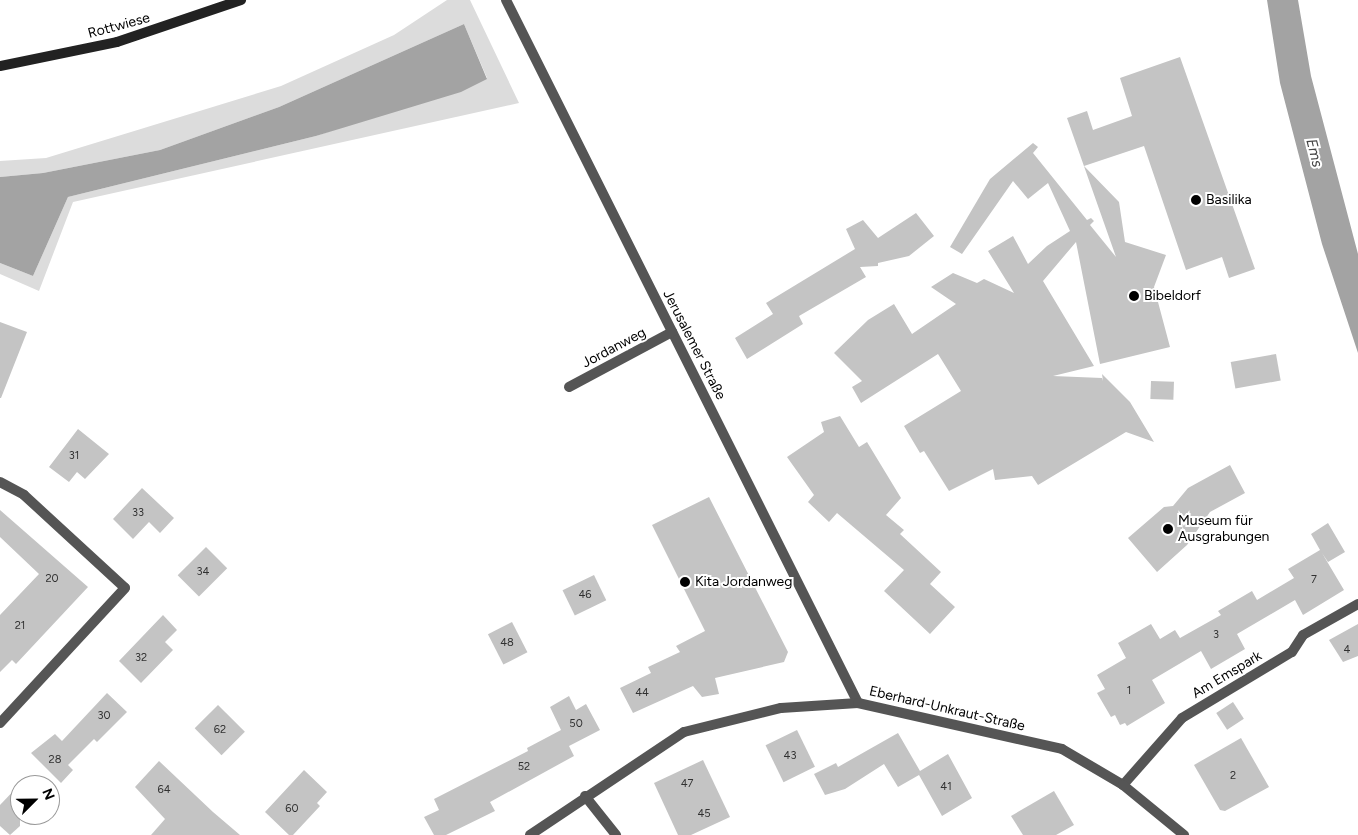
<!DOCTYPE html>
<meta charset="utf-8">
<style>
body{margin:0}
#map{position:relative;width:1358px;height:835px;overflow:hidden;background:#fff;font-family:Figtree,sans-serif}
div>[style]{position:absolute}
.green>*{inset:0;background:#dcdcdc}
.water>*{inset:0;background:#a3a3a3}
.building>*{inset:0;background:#c4c4c4;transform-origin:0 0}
.street>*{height:10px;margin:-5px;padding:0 5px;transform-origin:5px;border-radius:5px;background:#555}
.secondary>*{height:10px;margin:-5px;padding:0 5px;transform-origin:5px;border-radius:5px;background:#222}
.dots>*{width:14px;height:14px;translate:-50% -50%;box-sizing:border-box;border:2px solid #fff;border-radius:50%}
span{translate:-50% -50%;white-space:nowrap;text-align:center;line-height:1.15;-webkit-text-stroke:4px #fff;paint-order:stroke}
.number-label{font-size:11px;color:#313131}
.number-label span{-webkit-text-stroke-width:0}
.street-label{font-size:14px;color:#000}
.poi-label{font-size:14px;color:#000}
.left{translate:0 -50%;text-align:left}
.water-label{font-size:15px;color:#444;font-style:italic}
.north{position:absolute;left:10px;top:775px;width:50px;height:50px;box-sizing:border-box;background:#fff;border:1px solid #999;border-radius:50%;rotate:67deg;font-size:14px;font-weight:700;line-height:20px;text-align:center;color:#000}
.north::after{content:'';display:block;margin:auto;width:18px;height:22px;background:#000;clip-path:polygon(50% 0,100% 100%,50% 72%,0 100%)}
</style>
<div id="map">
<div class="green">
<i style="clip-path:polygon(447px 0,470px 0,519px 103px,73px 202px,39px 291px,0 274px,0 263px,33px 276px,68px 197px,316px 136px,487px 78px,464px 24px,279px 107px,160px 150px,43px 173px,0 177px,0 161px,46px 158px,281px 86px,394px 35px)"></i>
</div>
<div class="water">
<i style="clip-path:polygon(1267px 0,1298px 0,1311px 76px,1358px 254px,1358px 353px,1322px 244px,1280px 83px)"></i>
<i style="clip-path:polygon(464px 24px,487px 79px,461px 92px,316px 136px,68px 197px,33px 276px,0 263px,0 177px,43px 173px,160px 150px,279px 107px)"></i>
</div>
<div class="building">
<i style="clip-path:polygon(1180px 57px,1255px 269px,1229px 278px,1222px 257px,1186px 270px,1144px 146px,1084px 166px,1119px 202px,1125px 242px,1166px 255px,1154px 287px,1170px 347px,1100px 364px,1076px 242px,1043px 281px,1094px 366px,1053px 376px,1102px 378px,1103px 381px,1102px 374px,1130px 402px,1154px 442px,1126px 432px,1038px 485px,1032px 476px,995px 480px,993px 469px,949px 491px,924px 451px,920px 453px,904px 426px,961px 391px,938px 354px,861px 403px,852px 387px,862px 381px,834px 353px,868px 320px,894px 304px,912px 334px,956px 304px,931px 287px,953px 273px,977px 283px,984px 279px,1014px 293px,988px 251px,1013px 236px,1028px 264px,1047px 246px,1070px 231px,1048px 183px,1028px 199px,1013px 181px,962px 254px,950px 247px,990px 179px,1033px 143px,1038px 147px,1033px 153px,1087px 220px,1091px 218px,1094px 221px,1090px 225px,1116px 257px,1067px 118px,1087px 111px,1093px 130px,1132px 116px,1120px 78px)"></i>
<i style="clip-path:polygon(916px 213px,934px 236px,909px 256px,878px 263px,878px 266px,860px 267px,866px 277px,799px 316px,803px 324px,747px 359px,735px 338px,773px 314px,766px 303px,855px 249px,846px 229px,863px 220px,878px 238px)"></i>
<i style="clip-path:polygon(0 322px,27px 332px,1px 398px,0 398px)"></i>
<i style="left:1276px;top:354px;width:27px;height:46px;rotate:80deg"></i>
<i style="left:1151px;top:381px;width:23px;height:18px;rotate:2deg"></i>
<i style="clip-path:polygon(840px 416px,859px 447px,867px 442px,901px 498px,886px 515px,904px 530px,900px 534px,941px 572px,930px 584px,955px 607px,930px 634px,884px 591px,904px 570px,837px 513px,829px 522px,808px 502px,814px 495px,787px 457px,824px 432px,821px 422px)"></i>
<i style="clip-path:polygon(78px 429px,109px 454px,85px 479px,77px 472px,69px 482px,49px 467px)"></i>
<i style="clip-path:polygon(1230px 465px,1245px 493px,1210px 512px,1187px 545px,1157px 572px,1128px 538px,1164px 507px,1173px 506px,1188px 488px)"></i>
<i style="clip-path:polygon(142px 488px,174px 518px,160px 533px,149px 522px,133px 539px,113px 519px)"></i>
<i style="clip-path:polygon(709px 497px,788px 652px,784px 662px,715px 678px,719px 694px,702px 697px,693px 686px,633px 713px,620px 688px,651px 673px,648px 667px,680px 652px,676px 646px,705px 631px,652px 525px)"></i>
<i style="clip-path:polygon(0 510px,88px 587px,16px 664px,12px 660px,0 672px,0 615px,39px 574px,0 537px)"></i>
<i style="clip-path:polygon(1328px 523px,1345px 552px,1328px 562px,1322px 553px,1344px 590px,1303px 615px,1295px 600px,1237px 634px,1245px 649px,1211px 669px,1201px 651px,1152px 680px,1165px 703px,1127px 726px,1125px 723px,1120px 725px,1115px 715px,1111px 717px,1097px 693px,1105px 689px,1097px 675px,1126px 658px,1118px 643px,1151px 624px,1160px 639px,1175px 630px,1180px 638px,1221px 615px,1218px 611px,1252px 591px,1257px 600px,1294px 578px,1288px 569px,1320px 550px,1311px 534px)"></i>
<i style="left:206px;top:547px;width:30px;height:40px;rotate:45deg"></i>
<i style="left:594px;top:575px;width:28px;height:35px;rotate:64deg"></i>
<i style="clip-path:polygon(163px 615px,177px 630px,165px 642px,173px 650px,141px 683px,119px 661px)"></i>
<i style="left:512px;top:622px;width:34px;height:27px;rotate:63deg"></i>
<i style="clip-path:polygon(1358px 624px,1358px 656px,1343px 662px,1329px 640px)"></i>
<i style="clip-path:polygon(107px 693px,127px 712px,97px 742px,94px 739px,68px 765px,73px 770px,61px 783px,31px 753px,55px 734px,62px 741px)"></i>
<i style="clip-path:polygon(569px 696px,576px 710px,586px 704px,600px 730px,569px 746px,574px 756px,490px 802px,495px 811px,446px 835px,434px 835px,424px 817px,439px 810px,434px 799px,528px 751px,527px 748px,561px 730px,550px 707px)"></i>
<i style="left:1233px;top:702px;width:20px;height:20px;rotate:57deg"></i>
<i style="left:218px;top:705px;width:38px;height:33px;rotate:45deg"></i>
<i style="left:797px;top:730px;width:41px;height:35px;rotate:64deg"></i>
<i style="clip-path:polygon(898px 733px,920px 771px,948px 754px,972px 798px,942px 816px,919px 775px,898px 787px,884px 764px,845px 789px,825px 795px,814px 774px,836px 763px,838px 767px)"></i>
<i style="clip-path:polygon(1241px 738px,1269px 787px,1225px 811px,1220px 810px,1194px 765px)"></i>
<i style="clip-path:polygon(703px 760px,730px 817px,691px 835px,678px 835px,654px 783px)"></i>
<i style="clip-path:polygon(159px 761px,213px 812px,240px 835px,151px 835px,165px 819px,135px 787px)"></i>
<i style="clip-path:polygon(304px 770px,327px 792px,317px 803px,320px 806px,293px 835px,289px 835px,265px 812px)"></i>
<i style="clip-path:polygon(20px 784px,20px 826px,10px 835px,0 826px,0 805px)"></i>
<i style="clip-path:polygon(1054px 791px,1074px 825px,1056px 835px,1023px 835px,1011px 816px)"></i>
</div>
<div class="street">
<i style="left:506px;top:0;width:786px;rotate:63.4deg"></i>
<i style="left:569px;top:387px;width:117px;rotate:-28.1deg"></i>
<i style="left:0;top:482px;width:27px;rotate:28deg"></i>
<i style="left:24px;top:495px;width:137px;rotate:42.6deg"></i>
<i style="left:125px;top:588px;width:184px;rotate:132.8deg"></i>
<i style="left:1123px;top:785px;width:89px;rotate:-48.6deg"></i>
<i style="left:1182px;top:718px;width:128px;rotate:-31deg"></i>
<i style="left:1292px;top:652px;width:20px;rotate:-57deg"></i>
<i style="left:1303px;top:635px;width:63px;rotate:-29.4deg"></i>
<i style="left:585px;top:796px;width:50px;rotate:51.5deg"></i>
<i style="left:530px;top:835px;width:185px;rotate:-33.8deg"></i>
<i style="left:684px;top:732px;width:100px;rotate:-13.9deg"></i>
<i style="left:781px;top:708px;width:77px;rotate:-3.7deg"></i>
<i style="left:858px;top:703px;width:209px;rotate:12.7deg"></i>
<i style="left:1062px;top:749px;width:71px;rotate:30.5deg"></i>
<i style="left:1123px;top:785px;width:79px;rotate:39.3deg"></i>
</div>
<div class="secondary">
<i style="left:0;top:66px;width:119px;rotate:-11.6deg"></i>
<i style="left:117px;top:42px;width:131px;rotate:-18.7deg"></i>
</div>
<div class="dots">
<i style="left:1196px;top:200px;background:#000"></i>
<i style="left:1134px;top:296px;background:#000"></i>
<i style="left:1168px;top:529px;background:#000"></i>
<i style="left:685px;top:582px;background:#000"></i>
</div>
<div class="number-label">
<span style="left:74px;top:456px">31</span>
<span style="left:138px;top:513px">33</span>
<span style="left:203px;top:572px">34</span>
<span style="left:52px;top:579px">20</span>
<span style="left:1314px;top:580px">7</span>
<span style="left:585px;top:595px">46</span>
<span style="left:20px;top:626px">21</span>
<span style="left:1216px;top:635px">3</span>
<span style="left:507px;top:643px">48</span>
<span style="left:1347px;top:650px">4</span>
<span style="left:141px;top:658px">32</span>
<span style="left:1129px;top:691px">1</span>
<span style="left:642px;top:693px">44</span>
<span style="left:104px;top:716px">30</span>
<span style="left:576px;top:724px">50</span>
<span style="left:220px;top:730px">62</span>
<span style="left:790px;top:756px">43</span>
<span style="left:55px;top:760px">28</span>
<span style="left:524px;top:767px">52</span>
<span style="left:1233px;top:776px">2</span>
<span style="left:687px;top:784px">47</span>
<span style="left:946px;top:787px">41</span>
<span style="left:164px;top:790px">64</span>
<span style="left:292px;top:809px">60</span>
<span style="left:704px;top:814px">45</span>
</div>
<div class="street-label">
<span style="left:119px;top:26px;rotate:-15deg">Rottwiese</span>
<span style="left:694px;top:345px;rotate:63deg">Jerusalemer Straße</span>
<span style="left:614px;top:348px;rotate:-28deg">Jordanweg</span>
<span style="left:1227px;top:675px;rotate:-31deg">Am Emspark</span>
<span style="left:947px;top:709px;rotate:13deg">Eberhard-Unkraut-Straße</span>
</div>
<div class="poi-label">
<span class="left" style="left:1206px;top:200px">Basilika</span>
<span class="left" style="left:1144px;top:296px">Bibeldorf</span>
<span class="left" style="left:1178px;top:529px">Museum für<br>Ausgrabungen</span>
<span class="left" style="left:695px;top:582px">Kita Jordanweg</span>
</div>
<div class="water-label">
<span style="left:1314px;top:153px;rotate:76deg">Ems</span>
</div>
<div class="north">N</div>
</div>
